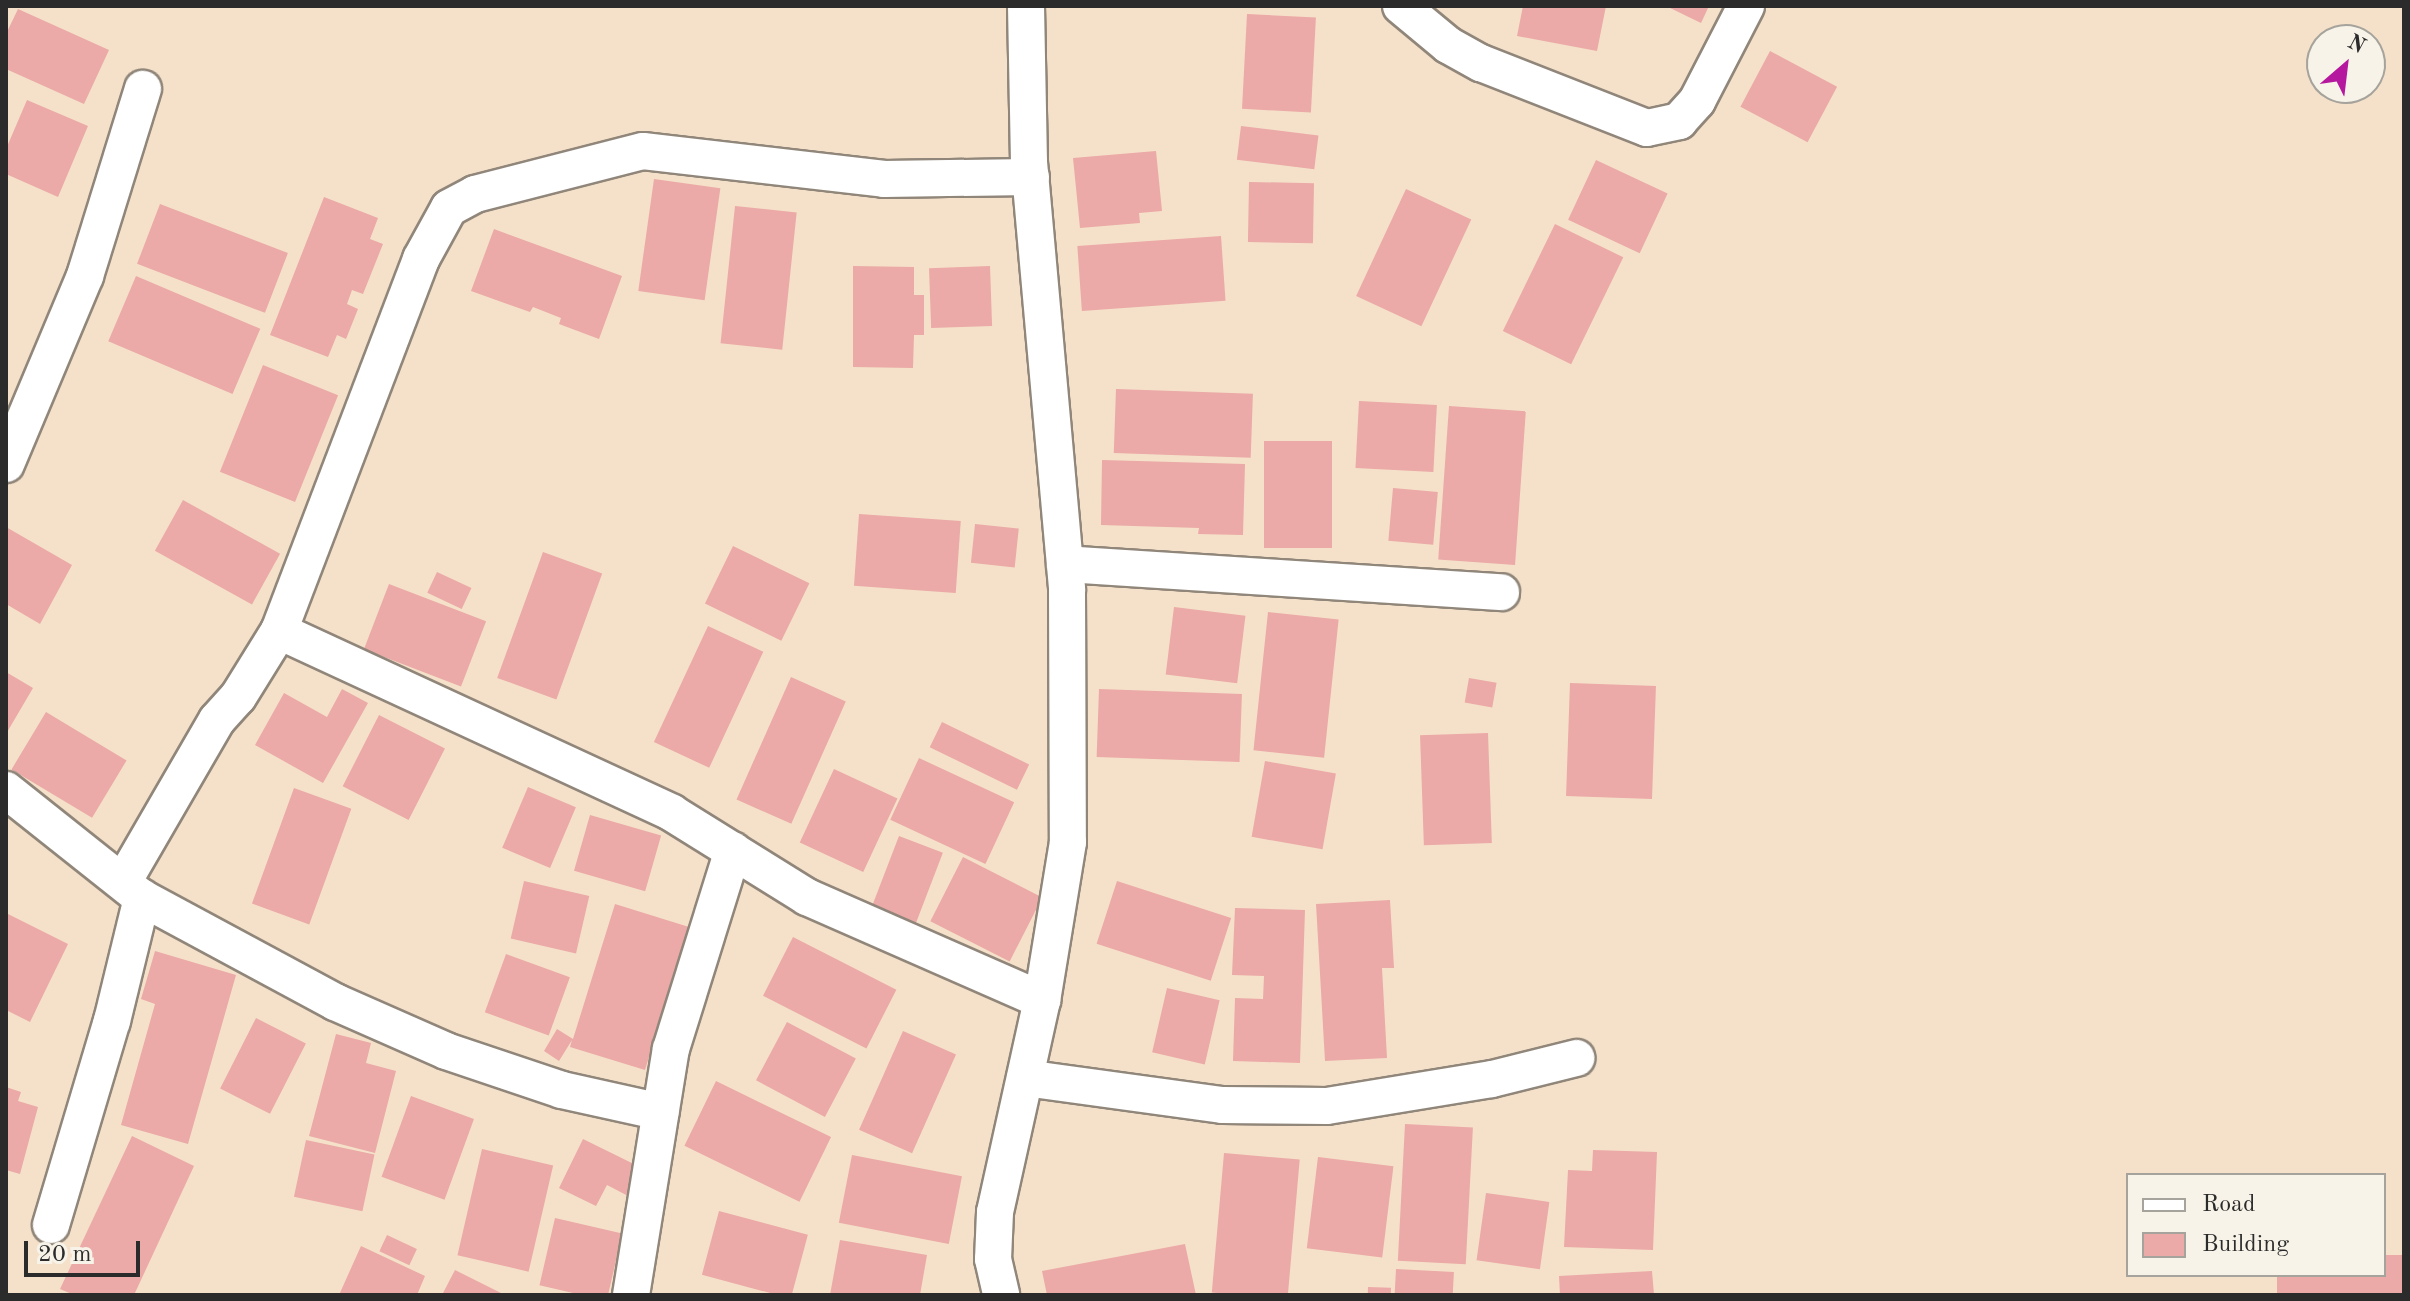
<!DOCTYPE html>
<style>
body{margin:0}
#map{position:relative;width:2410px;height:1301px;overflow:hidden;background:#f5e1c9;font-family:"Old Standard TT",serif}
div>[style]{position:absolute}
.building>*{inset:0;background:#eba9a7;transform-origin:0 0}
.roads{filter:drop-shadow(2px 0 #90867a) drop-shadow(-2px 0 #90867a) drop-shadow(0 2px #90867a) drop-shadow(0 -2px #90867a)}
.street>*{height:36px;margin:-18px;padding:0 18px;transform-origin:18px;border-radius:18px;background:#fff}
span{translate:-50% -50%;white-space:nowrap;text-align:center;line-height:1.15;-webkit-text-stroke:6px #f7f3e8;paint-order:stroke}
.frame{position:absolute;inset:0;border:8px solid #2b2b2b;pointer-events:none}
.legend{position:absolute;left:2126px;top:1173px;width:260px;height:104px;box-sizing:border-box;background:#f7f3e8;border:2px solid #a5a39c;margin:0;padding:10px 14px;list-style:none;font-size:24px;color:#2b2b2b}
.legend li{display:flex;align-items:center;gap:16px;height:40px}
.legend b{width:40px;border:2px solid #a5a39c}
.north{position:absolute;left:2306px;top:24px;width:80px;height:80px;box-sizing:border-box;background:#f7f3e8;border:2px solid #a5a39c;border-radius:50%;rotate:28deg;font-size:22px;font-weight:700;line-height:32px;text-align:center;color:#2b2b2b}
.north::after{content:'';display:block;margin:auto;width:28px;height:36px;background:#b5179e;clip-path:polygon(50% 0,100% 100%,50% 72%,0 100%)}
.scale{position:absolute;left:24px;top:1241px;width:116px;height:36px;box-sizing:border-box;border:4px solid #2b2b2b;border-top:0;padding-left:10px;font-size:24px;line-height:28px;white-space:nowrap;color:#2b2b2b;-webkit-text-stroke:6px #f7f3e8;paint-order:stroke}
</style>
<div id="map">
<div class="building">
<i style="clip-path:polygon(1523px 6px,1606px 6px,1597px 51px,1517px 36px)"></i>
<i style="clip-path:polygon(1666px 6px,1709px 6px,1701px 23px)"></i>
<i style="clip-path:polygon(18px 9px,109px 50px,84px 104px,6px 69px,6px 34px)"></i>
<i style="left:1247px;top:14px;width:69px;height:95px;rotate:3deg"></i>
<i style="left:1770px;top:51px;width:76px;height:63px;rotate:28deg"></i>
<i style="clip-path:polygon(27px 100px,88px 126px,58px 197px,6px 174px,6px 149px)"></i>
<i style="left:1241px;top:126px;width:78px;height:34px;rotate:7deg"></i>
<i style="clip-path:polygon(1156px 151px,1162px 211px,1139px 213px,1140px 223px,1080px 228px,1073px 158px)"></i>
<i style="left:1596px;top:160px;width:79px;height:66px;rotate:25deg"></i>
<i style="left:654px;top:179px;width:67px;height:113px;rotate:8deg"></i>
<i style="left:1249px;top:182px;width:65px;height:60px;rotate:1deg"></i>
<i style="left:1406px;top:189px;width:72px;height:118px;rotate:25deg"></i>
<i style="clip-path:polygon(324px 197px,378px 218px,370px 239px,383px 244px,363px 294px,352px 290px,347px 304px,358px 309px,346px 339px,337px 335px,328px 357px,270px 335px)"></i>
<i style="left:160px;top:204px;width:137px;height:64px;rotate:21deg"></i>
<i style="left:735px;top:206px;width:62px;height:138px;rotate:6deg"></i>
<i style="left:1555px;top:224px;width:76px;height:119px;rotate:26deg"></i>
<i style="clip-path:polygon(494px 229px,622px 276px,599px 339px,559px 324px,561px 318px,533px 307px,530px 312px,471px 291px)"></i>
<i style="left:1221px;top:236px;width:65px;height:144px;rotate:86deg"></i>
<i style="clip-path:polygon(853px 266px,914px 267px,914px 295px,924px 295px,924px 335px,914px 335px,913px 368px,853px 367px)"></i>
<i style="left:990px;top:266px;width:60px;height:61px;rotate:88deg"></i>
<i style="left:136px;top:276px;width:135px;height:71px;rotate:23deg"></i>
<i style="left:263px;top:365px;width:81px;height:115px;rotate:22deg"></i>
<i style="left:1116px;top:389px;width:137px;height:64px;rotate:2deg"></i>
<i style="left:1359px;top:401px;width:78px;height:67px;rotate:3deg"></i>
<i style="left:1449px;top:406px;width:77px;height:154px;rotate:4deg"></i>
<i style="left:1264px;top:441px;width:68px;height:107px"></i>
<i style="clip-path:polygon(1102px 460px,1245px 464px,1243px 535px,1198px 534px,1199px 528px,1101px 525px)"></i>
<i style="left:1393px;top:488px;width:45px;height:53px;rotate:5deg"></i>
<i style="left:183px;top:500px;width:111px;height:58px;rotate:29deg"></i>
<i style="left:859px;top:514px;width:102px;height:72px;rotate:4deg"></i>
<i style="left:975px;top:524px;width:44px;height:39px;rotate:6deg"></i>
<i style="clip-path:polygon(6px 527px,72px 565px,40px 624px,6px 604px)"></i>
<i style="left:733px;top:546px;width:85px;height:64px;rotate:26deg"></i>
<i style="left:543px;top:552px;width:63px;height:134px;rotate:20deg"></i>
<i style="left:437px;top:572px;width:38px;height:23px;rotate:25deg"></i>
<i style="left:389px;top:584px;width:104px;height:70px;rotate:21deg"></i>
<i style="left:1174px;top:607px;width:72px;height:68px;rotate:7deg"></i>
<i style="left:1268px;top:612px;width:71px;height:139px;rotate:6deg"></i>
<i style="left:708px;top:626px;width:61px;height:128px;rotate:25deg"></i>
<i style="clip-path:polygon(6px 672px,33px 688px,6px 734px)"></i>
<i style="left:791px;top:677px;width:60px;height:134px;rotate:24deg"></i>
<i style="left:1469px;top:678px;width:28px;height:25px;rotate:10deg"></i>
<i style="left:1570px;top:683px;width:86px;height:113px;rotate:2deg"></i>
<i style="clip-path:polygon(342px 689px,368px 703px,323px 783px,255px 745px,284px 693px,327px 717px)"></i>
<i style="left:1099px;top:689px;width:143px;height:68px;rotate:2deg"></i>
<i style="left:46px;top:712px;width:94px;height:67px;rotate:31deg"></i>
<i style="left:379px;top:715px;width:74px;height:80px;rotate:27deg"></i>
<i style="left:942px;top:722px;width:97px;height:28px;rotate:26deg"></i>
<i style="left:1488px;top:733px;width:110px;height:68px;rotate:88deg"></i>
<i style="left:919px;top:758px;width:105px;height:68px;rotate:25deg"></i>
<i style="left:1265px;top:761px;width:72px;height:77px;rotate:10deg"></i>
<i style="left:834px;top:769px;width:70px;height:81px;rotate:25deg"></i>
<i style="left:528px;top:787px;width:52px;height:66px;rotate:23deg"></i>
<i style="left:294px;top:788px;width:61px;height:123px;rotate:20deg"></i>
<i style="left:590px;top:815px;width:74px;height:58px;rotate:16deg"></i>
<i style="left:899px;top:836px;width:47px;height:85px;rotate:21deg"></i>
<i style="left:963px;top:857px;width:89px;height:72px;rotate:27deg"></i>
<i style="left:524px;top:881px;width:67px;height:59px;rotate:13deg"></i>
<i style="left:1117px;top:881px;width:120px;height:66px;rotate:18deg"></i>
<i style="clip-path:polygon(1390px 900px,1394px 968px,1382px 968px,1387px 1058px,1325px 1061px,1316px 904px)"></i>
<i style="clip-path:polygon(615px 904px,689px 927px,645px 1070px,570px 1047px,572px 1040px,559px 1061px,544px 1051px,557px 1029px,573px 1039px)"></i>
<i style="clip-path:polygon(1235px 908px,1305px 910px,1300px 1063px,1233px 1061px,1235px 998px,1263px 999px,1264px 976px,1232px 975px)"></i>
<i style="clip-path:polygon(6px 913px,68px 944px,30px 1022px,6px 1010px)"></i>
<i style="left:793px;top:937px;width:116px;height:66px;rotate:27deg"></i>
<i style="clip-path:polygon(155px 951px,236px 975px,188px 1144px,121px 1125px,155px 1004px,141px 999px)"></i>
<i style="left:506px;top:954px;width:68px;height:62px;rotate:20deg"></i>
<i style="left:1167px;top:988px;width:54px;height:66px;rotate:13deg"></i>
<i style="left:256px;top:1018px;width:56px;height:79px;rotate:27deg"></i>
<i style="left:787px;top:1022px;width:78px;height:66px;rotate:28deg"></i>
<i style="left:903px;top:1031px;width:58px;height:108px;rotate:24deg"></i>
<i style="clip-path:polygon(336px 1034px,371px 1043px,366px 1063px,396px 1071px,375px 1153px,309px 1136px)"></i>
<i style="left:716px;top:1081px;width:128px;height:72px;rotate:26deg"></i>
<i style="clip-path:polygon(6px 1087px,21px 1092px,18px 1101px,38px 1107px,20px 1174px,6px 1170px)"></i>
<i style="left:411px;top:1096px;width:67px;height:86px;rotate:20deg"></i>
<i style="left:1405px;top:1124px;width:68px;height:137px;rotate:3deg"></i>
<i style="clip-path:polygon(132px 1136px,194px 1166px,134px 1295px,74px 1295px,60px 1289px)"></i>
<i style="clip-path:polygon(583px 1139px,646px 1170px,632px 1198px,607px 1185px,596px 1206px,559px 1188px)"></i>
<i style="left:306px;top:1140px;width:70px;height:58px;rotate:12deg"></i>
<i style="left:482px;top:1149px;width:73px;height:109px;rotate:13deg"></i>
<i style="clip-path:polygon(1593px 1150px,1657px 1152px,1653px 1250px,1564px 1247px,1568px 1170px,1592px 1171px)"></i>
<i style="left:1224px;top:1153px;width:76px;height:140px;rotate:5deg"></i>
<i style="left:852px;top:1155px;width:112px;height:69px;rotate:11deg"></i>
<i style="left:1318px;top:1157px;width:76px;height:92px;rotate:7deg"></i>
<i style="left:1486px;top:1193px;width:64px;height:68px;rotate:8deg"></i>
<i style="left:719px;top:1211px;width:92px;height:66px;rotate:15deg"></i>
<i style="left:555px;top:1218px;width:69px;height:69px;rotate:13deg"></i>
<i style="left:387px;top:1235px;width:33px;height:18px;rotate:25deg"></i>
<i style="clip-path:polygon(840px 1240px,927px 1255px,920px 1295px,830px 1295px)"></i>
<i style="clip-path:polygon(1185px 1244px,1196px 1295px,1047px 1295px,1042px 1271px)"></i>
<i style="clip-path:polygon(361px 1246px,425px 1276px,417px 1295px,339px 1295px)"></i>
<i style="clip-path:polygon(2384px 1255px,2404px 1255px,2404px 1295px,2277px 1295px,2277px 1275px,2384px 1275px)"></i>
<i style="left:1396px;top:1269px;width:58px;height:26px;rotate:3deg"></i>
<i style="clip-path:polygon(455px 1270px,505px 1295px,442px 1295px)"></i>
<i style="clip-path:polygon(1652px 1271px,1654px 1295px,1560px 1295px,1559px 1276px)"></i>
<i style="left:1368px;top:1287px;width:23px;height:8px;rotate:2deg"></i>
</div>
<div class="roads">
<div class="street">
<i style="left:1026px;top:6px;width:156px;rotate:88.9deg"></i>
<i style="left:1029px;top:162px;width:430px;rotate:84.9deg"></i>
<i style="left:1067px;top:590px;width:252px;rotate:89.8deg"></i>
<i style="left:1068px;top:842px;width:160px;rotate:99.3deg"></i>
<i style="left:1401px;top:6px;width:61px;rotate:39.7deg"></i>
<i style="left:1448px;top:45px;width:38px;rotate:29deg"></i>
<i style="left:1481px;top:63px;width:178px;rotate:21.4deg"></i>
<i style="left:1647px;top:128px;width:33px;rotate:-12deg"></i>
<i style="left:1679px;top:121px;width:27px;rotate:-48deg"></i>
<i style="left:1697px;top:101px;width:107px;rotate:-62.7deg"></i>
<i style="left:6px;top:464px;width:204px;rotate:-67.2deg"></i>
<i style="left:85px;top:276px;width:196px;rotate:-72.8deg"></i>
<i style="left:1065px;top:564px;width:437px;rotate:3.7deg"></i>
<i style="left:279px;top:631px;width:398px;rotate:-69.1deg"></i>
<i style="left:421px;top:259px;width:58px;rotate:-61.2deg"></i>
<i style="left:449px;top:208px;width:30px;rotate:-28deg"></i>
<i style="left:475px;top:194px;width:173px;rotate:-14.4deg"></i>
<i style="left:643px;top:151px;width:243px;rotate:6.6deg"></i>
<i style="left:884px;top:179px;width:147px;rotate:-0.8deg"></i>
<i style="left:6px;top:790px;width:174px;rotate:38.5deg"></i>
<i style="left:142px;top:898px;width:219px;rotate:28.3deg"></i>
<i style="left:335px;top:1002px;width:121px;rotate:23.8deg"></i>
<i style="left:446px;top:1051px;width:122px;rotate:18.6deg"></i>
<i style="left:562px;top:1090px;width:101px;rotate:12.5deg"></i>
<i style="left:123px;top:882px;width:187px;rotate:-59.9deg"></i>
<i style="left:217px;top:720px;width:31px;rotate:-48deg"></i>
<i style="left:238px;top:697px;width:78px;rotate:-58.2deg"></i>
<i style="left:279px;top:631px;width:433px;rotate:24.8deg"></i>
<i style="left:672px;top:813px;width:159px;rotate:31.9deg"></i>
<i style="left:807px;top:897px;width:257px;rotate:23.7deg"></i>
<i style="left:1042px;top:1000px;width:217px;rotate:102.5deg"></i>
<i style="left:995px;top:1212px;width:47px;rotate:92.4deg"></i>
<i style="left:993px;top:1259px;width:37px;rotate:77deg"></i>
<i style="left:1025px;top:1078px;width:199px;rotate:7.8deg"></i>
<i style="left:1222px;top:1105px;width:105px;rotate:0.5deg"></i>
<i style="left:1327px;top:1106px;width:167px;rotate:-9.3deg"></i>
<i style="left:1492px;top:1079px;width:87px;rotate:-14deg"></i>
<i style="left:51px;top:1225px;width:213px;rotate:-73.4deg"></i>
<i style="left:112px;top:1021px;width:127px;rotate:-76.3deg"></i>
<i style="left:631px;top:1295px;width:249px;rotate:-80.8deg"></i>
<i style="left:671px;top:1049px;width:208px;rotate:-72.7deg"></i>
</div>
</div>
<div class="frame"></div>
<ul class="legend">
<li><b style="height:10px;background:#fff"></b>Road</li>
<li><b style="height:22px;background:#eba9a7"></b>Building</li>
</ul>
<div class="north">N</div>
<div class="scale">20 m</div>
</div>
